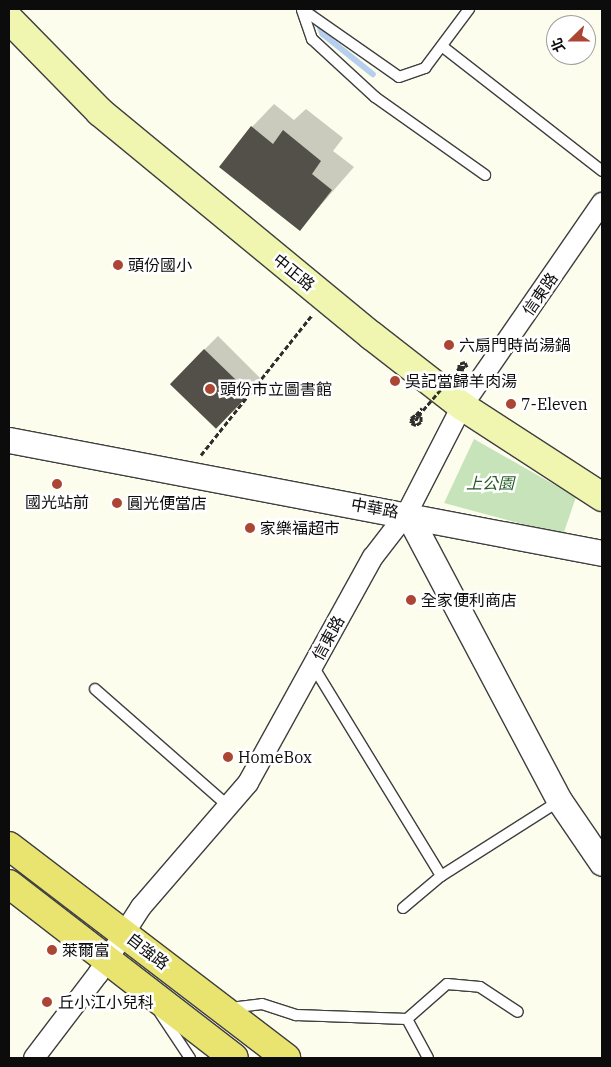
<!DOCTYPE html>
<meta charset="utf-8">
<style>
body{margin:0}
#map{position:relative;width:611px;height:1067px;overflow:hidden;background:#fdfded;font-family:"IBM Plex Serif","Noto Sans TC",serif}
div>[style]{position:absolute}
.green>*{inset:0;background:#c7e3ba}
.shadow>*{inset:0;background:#0003;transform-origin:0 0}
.stream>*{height:5.5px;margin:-2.75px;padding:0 2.75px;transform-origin:2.75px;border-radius:2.75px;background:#b7cfef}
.building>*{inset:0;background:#534f49;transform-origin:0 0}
.path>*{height:3px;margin-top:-1.5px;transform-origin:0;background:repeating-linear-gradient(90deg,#2e2e2e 0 5px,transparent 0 7.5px)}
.roads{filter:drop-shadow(1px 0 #3f3f3f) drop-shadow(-1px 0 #3f3f3f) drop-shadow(0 1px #3f3f3f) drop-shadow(0 -1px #3f3f3f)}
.service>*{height:10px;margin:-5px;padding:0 5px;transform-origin:5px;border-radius:5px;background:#fff}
.minor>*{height:20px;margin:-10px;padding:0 10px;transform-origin:10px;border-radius:10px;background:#fff}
.tertiary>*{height:25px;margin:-12.5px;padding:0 12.5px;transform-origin:12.5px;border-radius:12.5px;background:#fff}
.secondary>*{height:28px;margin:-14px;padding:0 14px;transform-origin:14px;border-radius:14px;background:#f0f6af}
.primary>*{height:28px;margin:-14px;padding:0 14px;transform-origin:14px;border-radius:14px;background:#e9e470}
.path-bridge>*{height:3px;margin-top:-1.5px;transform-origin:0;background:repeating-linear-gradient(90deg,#2e2e2e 0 5px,transparent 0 7.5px)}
.dots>*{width:14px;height:14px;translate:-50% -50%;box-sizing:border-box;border:2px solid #fff;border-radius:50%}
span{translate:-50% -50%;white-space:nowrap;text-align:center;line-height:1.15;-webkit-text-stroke:5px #fff;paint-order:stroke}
.poi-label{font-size:16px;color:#0c0c0c}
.left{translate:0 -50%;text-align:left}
.street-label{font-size:16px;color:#0c0c0c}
.park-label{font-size:16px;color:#245c24;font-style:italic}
.frame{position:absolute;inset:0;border:10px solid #0c0c0c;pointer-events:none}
.north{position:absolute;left:546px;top:15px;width:50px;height:50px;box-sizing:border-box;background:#fff;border:1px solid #9e9e9e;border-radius:50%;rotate:248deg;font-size:14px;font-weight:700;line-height:20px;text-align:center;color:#0c0c0c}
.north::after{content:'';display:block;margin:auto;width:18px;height:22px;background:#ac4634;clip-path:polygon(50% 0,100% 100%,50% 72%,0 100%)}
</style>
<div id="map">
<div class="green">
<i style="clip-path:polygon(474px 439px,576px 497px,563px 535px,444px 503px)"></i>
</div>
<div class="shadow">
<i style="clip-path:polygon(274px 104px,294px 120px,306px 109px,343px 138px,333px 151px,354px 167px,300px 229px,252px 127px)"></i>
<i style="left:218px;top:336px;width:62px;height:66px;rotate:45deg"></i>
</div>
<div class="stream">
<i style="left:313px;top:9px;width:27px;rotate:68deg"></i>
<i style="left:323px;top:34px;width:64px;rotate:38.7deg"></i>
</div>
<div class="building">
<i style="clip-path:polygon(251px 126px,273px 144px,283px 130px,321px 161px,312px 174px,332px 190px,300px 231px,219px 167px)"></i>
<i style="left:204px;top:349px;width:64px;height:49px;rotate:44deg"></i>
</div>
<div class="path">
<i style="left:460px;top:367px;width:7px"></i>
<i style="left:467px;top:367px;width:5px;rotate:-112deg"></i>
<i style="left:465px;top:362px;width:6px;rotate:162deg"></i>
<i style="left:459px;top:364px;width:5px;rotate:90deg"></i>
<i style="left:459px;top:369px;width:5px;rotate:11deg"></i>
<i style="left:418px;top:416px;width:7px;rotate:117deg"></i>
<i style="left:415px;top:422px;width:3px;rotate:-162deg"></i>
<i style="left:412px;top:421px;width:3px;rotate:-108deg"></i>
<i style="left:411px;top:418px;width:9px;rotate:-36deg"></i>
<i style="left:418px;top:413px;width:4px;rotate:45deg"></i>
<i style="left:421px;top:416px;width:6px;rotate:90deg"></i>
<i style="left:421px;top:422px;width:6px;rotate:149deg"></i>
<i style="left:416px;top:425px;width:5px;rotate:-158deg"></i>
<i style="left:411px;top:423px;width:2px;rotate:-90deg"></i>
<i style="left:411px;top:421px;width:17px;rotate:-50deg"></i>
<i style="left:201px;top:455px;width:179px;rotate:-51.6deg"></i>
</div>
<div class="roads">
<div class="service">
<i style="left:302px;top:9px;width:118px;rotate:35deg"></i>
<i style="left:399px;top:77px;width:28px;rotate:-19deg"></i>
<i style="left:425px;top:68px;width:74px;rotate:-53.3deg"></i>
<i style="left:302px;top:10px;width:31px;rotate:71deg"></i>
<i style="left:312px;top:39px;width:86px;rotate:42.6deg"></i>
<i style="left:375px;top:97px;width:135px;rotate:35.3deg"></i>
<i style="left:443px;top:47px;width:202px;rotate:37.9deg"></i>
<i style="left:313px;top:666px;width:246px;rotate:58.6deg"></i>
<i style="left:95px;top:689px;width:177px;rotate:41.3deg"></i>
<i style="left:403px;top:908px;width:50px;rotate:-40.1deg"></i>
<i style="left:441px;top:876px;width:140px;rotate:-32.4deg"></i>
<i style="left:230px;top:1008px;width:32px;rotate:-7deg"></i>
<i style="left:262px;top:1004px;width:36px;rotate:18deg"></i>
<i style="left:296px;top:1015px;width:111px;rotate:2.1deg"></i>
<i style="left:407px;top:1019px;width:44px;rotate:61.7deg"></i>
<i style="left:160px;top:1013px;width:54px;rotate:56.3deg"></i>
<i style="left:407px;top:1019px;width:53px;rotate:-41.2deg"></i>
<i style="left:447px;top:984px;width:33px;rotate:5deg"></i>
<i style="left:480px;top:987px;width:45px;rotate:33.3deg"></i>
</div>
<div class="minor">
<i style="left:34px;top:1058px;width:106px;rotate:-52.7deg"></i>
<i style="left:98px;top:974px;width:80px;rotate:-57.3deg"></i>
<i style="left:141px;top:907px;width:164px;rotate:-49.2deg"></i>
<i style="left:248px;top:783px;width:258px;rotate:-61.1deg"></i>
<i style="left:373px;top:557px;width:56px;rotate:-52.3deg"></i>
<i style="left:407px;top:513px;width:120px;rotate:-62.8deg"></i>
<i style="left:462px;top:406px;width:247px;rotate:-55.4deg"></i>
</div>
<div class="tertiary">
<i style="left:9px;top:440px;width:604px;rotate:10.79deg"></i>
<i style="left:407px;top:513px;width:325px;rotate:62.1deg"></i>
<i style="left:559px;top:800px;width:76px;rotate:55.7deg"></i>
</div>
<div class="secondary">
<i style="left:9px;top:19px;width:130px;rotate:45.6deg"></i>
<i style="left:100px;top:112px;width:352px;rotate:39.5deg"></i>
<i style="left:372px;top:336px;width:114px;rotate:37.9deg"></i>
<i style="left:462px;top:406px;width:167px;rotate:33deg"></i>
</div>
<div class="primary">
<i style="left:9px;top:846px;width:349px;rotate:37.4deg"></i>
<i style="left:9px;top:884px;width:284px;rotate:37.7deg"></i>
</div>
</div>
<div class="path-bridge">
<i style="left:418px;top:416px;width:65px;rotate:-49.4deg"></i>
</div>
<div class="dots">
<i style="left:118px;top:265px;background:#ac4634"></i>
<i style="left:449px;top:345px;background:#ac4634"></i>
<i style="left:395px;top:381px;background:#ac4634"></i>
<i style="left:210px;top:389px;background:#ac4634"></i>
<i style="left:511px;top:404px;background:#ac4634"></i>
<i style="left:57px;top:484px;background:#ac4634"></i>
<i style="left:117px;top:503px;background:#ac4634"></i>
<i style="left:250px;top:528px;background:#ac4634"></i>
<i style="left:411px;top:600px;background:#ac4634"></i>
<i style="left:228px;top:757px;background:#ac4634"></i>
<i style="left:52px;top:950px;background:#ac4634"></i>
<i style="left:47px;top:1002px;background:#ac4634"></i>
</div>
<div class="poi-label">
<span class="left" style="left:128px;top:265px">頭份國小</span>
<span class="left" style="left:459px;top:345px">六扇門時尚湯鍋</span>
<span class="left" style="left:405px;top:381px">吳記當歸羊肉湯</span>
<span class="left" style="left:220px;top:389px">頭份市立圖書館</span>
<span class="left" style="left:521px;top:404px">7-Eleven</span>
<span style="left:57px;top:502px">國光站前</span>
<span class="left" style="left:127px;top:503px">圓光便當店</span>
<span class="left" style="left:260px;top:528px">家樂福超市</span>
<span class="left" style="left:421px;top:600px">全家便利商店</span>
<span class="left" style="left:238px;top:757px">HomeBox</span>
<span class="left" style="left:62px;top:950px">萊爾富</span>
<span class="left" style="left:58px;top:1002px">丘小江小兒科</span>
</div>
<div class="street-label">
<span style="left:294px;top:272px;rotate:39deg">中正路</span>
<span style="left:540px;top:294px;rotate:-55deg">信東路</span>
<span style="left:375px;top:508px;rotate:10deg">中華路</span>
<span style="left:328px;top:638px;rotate:-61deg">信東路</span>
<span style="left:148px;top:951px;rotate:38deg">自強路</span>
</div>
<div class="park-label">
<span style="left:490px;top:483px">上公園</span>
</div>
<div class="frame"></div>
<div class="north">北</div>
</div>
